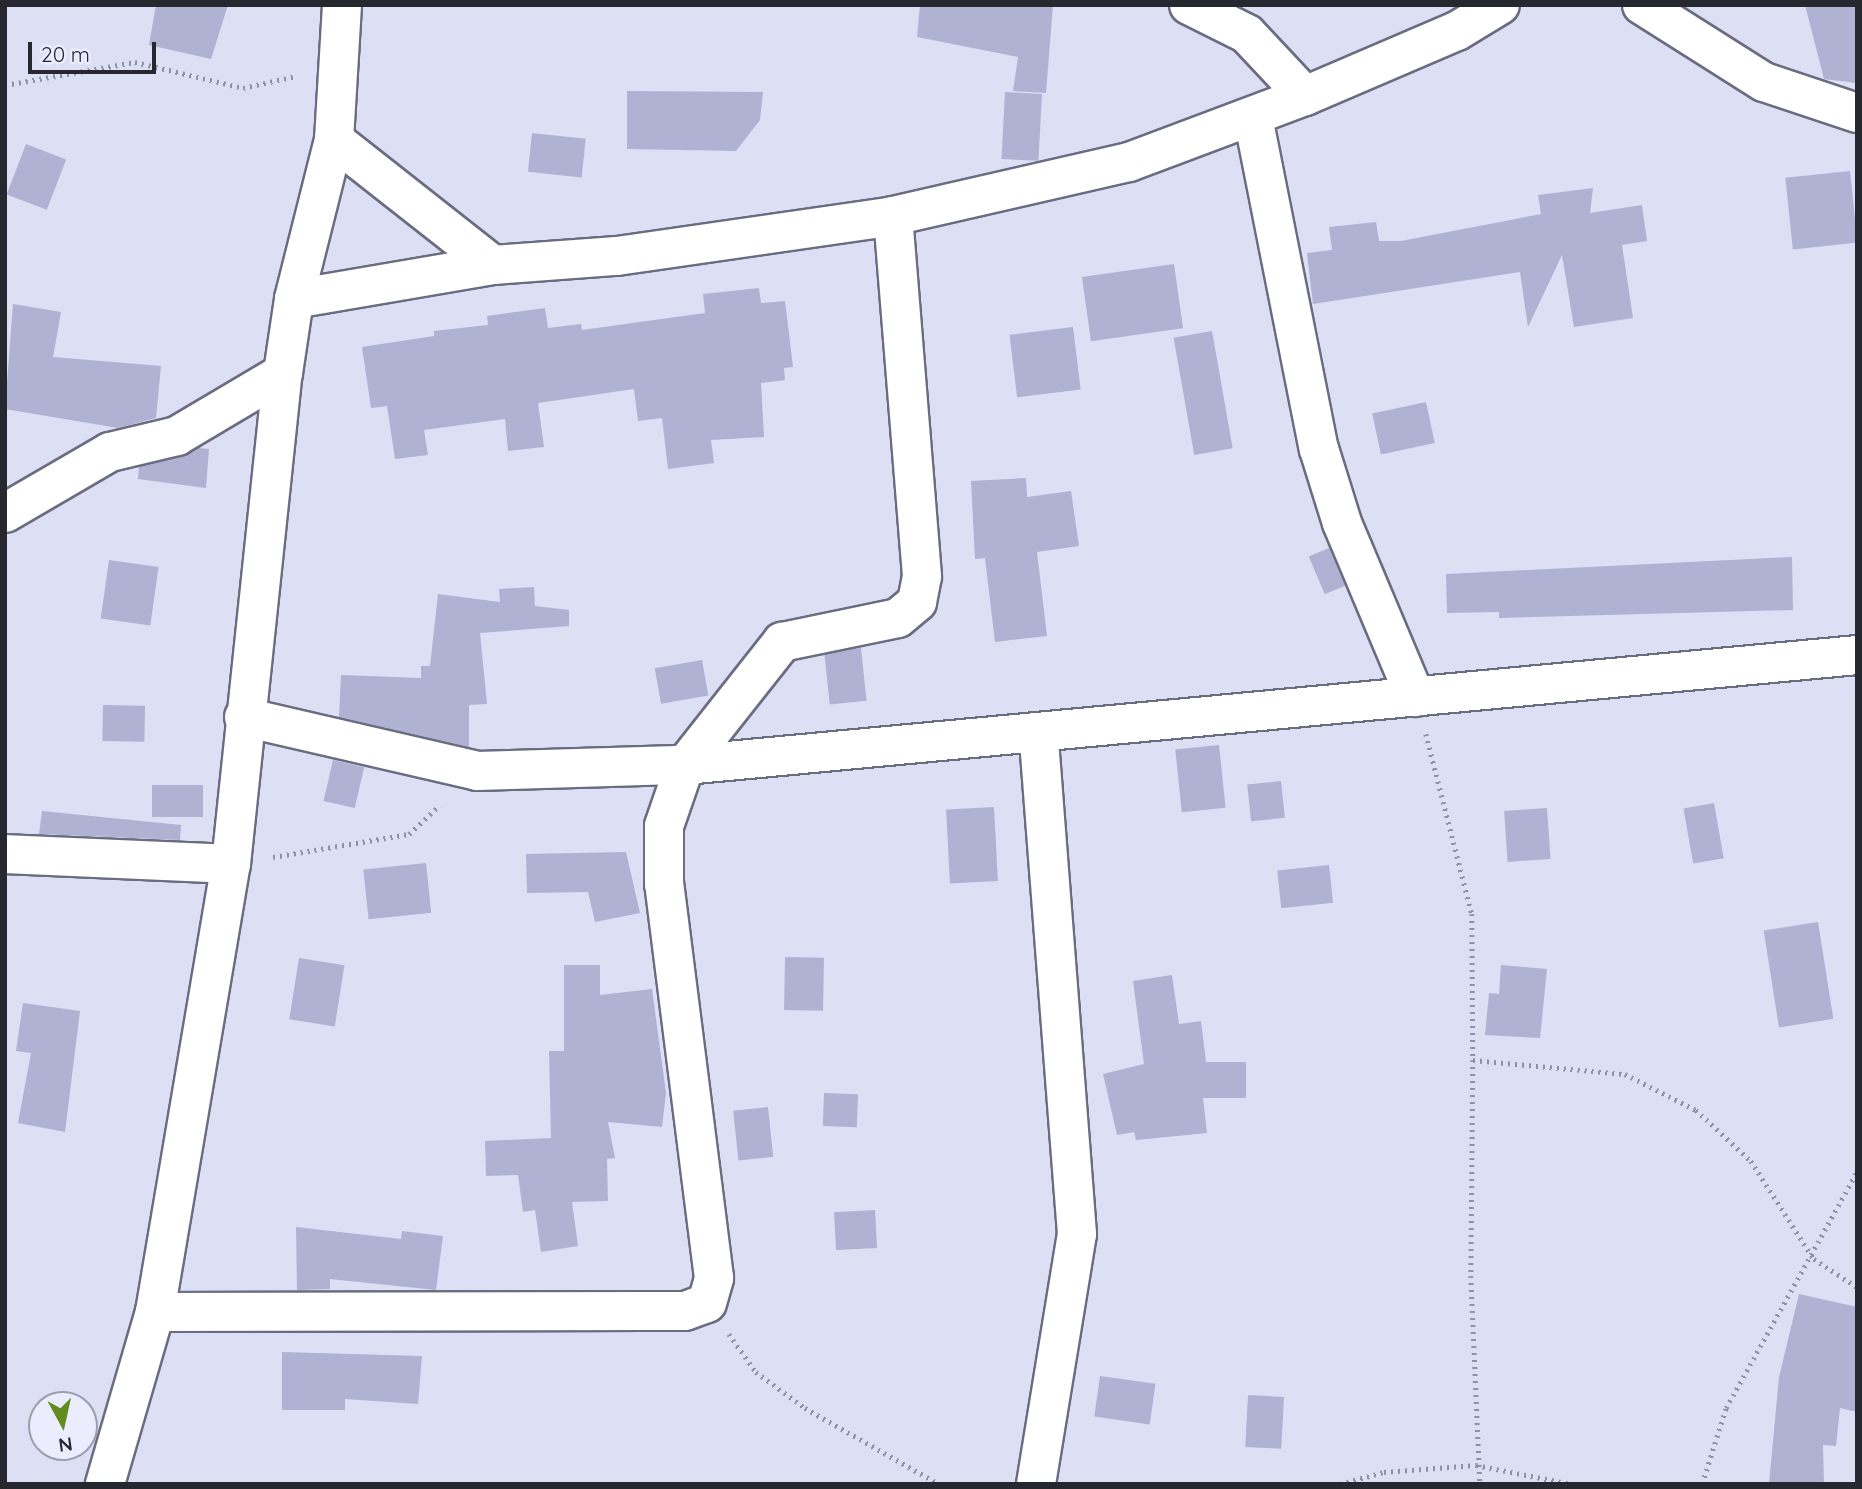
<!DOCTYPE html>
<style>
body{margin:0}
#map{position:relative;width:1862px;height:1489px;overflow:hidden;background:#dddff5;font-family:Quicksand,sans-serif}
div>[style]{position:absolute}
.building>*{inset:0;background:#afb2d3;transform-origin:0 0}
.path>*{height:4.5px;margin-top:-2.25px;transform-origin:0;background:repeating-linear-gradient(90deg,#9092a2 0 2px,transparent 0 7px)}
.roads{filter:drop-shadow(2px 0 #6a6c80) drop-shadow(-2px 0 #6a6c80) drop-shadow(0 2px #6a6c80) drop-shadow(0 -2px #6a6c80)}
.minor>*{height:38px;margin:-19px;padding:0 19px;transform-origin:19px;border-radius:19px;background:#fff}
span{translate:-50% -50%;white-space:nowrap;text-align:center;line-height:1.15;-webkit-text-stroke:6px #ebedff;paint-order:stroke}
.frame{position:absolute;inset:0;border:7px solid #26272f;pointer-events:none}
.north{position:absolute;left:28px;top:1391px;width:70px;height:70px;box-sizing:border-box;background:#ebedff;border:2px solid #9c9eac;border-radius:50%;rotate:172deg;font-size:19px;font-weight:700;line-height:28px;text-align:center;color:#26272f}
.north::after{content:'';display:block;margin:auto;width:24px;height:32px;background:#628c1d;clip-path:polygon(50% 0,100% 100%,50% 72%,0 100%)}
.scale{position:absolute;left:28px;top:42px;width:128px;height:32px;box-sizing:border-box;border:4px solid #26272f;border-top:0;padding-left:9px;font-size:21px;line-height:24px;white-space:nowrap;color:#26272f;-webkit-text-stroke:5px #ebedff;paint-order:stroke}
</style>
<div id="map">
<div class="building">
<i style="clip-path:polygon(156px 5px,228px 5px,211px 59px,149px 45px)"></i>
<i style="clip-path:polygon(920px 5px,1053px 5px,1046px 93px,1013px 91px,1018px 57px,917px 37px)"></i>
<i style="clip-path:polygon(1805px 5px,1857px 5px,1857px 83px,1824px 79px)"></i>
<i style="clip-path:polygon(627px 91px,763px 92px,760px 120px,736px 151px,627px 149px)"></i>
<i style="left:1005px;top:92px;width:37px;height:67px;rotate:3deg"></i>
<i style="left:532px;top:133px;width:54px;height:39px;rotate:6deg"></i>
<i style="left:26px;top:144px;width:43px;height:54px;rotate:21deg"></i>
<i style="left:1850px;top:171px;width:72px;height:65px;rotate:84deg"></i>
<i style="clip-path:polygon(1593px 188px,1590px 213px,1642px 205px,1647px 241px,1622px 245px,1633px 318px,1574px 327px,1562px 255px,1528px 327px,1520px 272px,1313px 304px,1307px 253px,1332px 250px,1329px 227px,1376px 222px,1379px 241px,1401px 241px,1541px 214px,1538px 195px)"></i>
<i style="left:1174px;top:264px;width:65px;height:93px;rotate:82deg"></i>
<i style="clip-path:polygon(759px 288px,761px 303px,785px 301px,793px 367px,784px 368px,785px 380px,761px 383px,764px 437px,711px 440px,714px 463px,668px 469px,662px 418px,638px 421px,634px 389px,538px 403px,544px 447px,508px 451px,505px 419px,424px 430px,428px 455px,395px 459px,387px 406px,371px 408px,362px 347px,434px 336px,434px 331px,488px 325px,487px 316px,545px 308px,548px 328px,581px 324px,582px 330px,705px 313px,703px 294px)"></i>
<i style="clip-path:polygon(13px 304px,61px 312px,53px 357px,161px 366px,156px 418px,118px 428px,5px 409px)"></i>
<i style="left:1073px;top:327px;width:63px;height:64px;rotate:83deg"></i>
<i style="left:1212px;top:331px;width:119px;height:39px;rotate:80deg"></i>
<i style="left:1426px;top:402px;width:42px;height:55px;rotate:78deg"></i>
<i style="clip-path:polygon(199px 448px,209px 449px,206px 488px,138px 479px,139px 467px)"></i>
<i style="clip-path:polygon(1026px 478px,1027px 497px,1071px 491px,1079px 546px,1037px 552px,1047px 636px,995px 642px,985px 558px,975px 559px,971px 481px)"></i>
<i style="left:1329px;top:548px;width:41px;height:22px;rotate:67deg"></i>
<i style="clip-path:polygon(1792px 557px,1793px 610px,1499px 618px,1499px 612px,1447px 613px,1446px 574px)"></i>
<i style="left:109px;top:560px;width:50px;height:59px;rotate:8deg"></i>
<i style="clip-path:polygon(534px 587px,535px 606px,569px 610px,569px 626px,480px 633px,487px 704px,469px 705px,469px 747px,339px 717px,341px 675px,421px 678px,421px 666px,430px 666px,438px 594px,500px 602px,499px 589px)"></i>
<i style="left:861px;top:648px;width:53px;height:37px;rotate:84deg"></i>
<i style="left:702px;top:660px;width:36px;height:48px;rotate:80deg"></i>
<i style="left:103px;top:705px;width:42px;height:36px;rotate:1deg"></i>
<i style="left:1219px;top:745px;width:63px;height:44px;rotate:84deg"></i>
<i style="left:333px;top:760px;width:32px;height:42px;rotate:13deg"></i>
<i style="left:1281px;top:781px;width:37px;height:34px;rotate:84deg"></i>
<i style="left:152px;top:785px;width:51px;height:32px"></i>
<i style="left:1714px;top:803px;width:56px;height:31px;rotate:80deg"></i>
<i style="left:994px;top:807px;width:74px;height:48px;rotate:87deg"></i>
<i style="left:1547px;top:808px;width:51px;height:43px;rotate:86deg"></i>
<i style="clip-path:polygon(42px 811px,181px 825px,180px 840px,39px 834px)"></i>
<i style="clip-path:polygon(626px 852px,640px 913px,595px 922px,588px 892px,527px 893px,526px 854px)"></i>
<i style="left:426px;top:863px;width:50px;height:63px;rotate:84deg"></i>
<i style="left:1329px;top:865px;width:38px;height:52px;rotate:84deg"></i>
<i style="left:1818px;top:922px;width:98px;height:55px;rotate:81deg"></i>
<i style="left:785px;top:957px;width:39px;height:53px;rotate:1deg"></i>
<i style="left:299px;top:958px;width:46px;height:62px;rotate:9deg"></i>
<i style="clip-path:polygon(564px 965px,600px 965px,600px 995px,652px 989px,666px 1093px,662px 1127px,608px 1122px,615px 1158px,607px 1159px,608px 1201px,572px 1202px,578px 1246px,541px 1252px,535px 1210px,523px 1212px,518px 1175px,486px 1176px,485px 1141px,551px 1138px,549px 1051px,564px 1051px)"></i>
<i style="clip-path:polygon(1501px 965px,1547px 969px,1540px 1038px,1485px 1035px,1489px 993px,1499px 994px)"></i>
<i style="clip-path:polygon(1172px 975px,1179px 1024px,1201px 1021px,1206px 1062px,1246px 1062px,1246px 1098px,1203px 1098px,1207px 1133px,1136px 1140px,1134px 1132px,1117px 1135px,1103px 1074px,1144px 1064px,1133px 981px)"></i>
<i style="clip-path:polygon(23px 1003px,80px 1011px,65px 1132px,18px 1123px,31px 1053px,16px 1051px)"></i>
<i style="left:824px;top:1093px;width:34px;height:33px;rotate:2deg"></i>
<i style="left:768px;top:1107px;width:50px;height:35px;rotate:84deg"></i>
<i style="left:875px;top:1210px;width:38px;height:41px;rotate:87deg"></i>
<i style="clip-path:polygon(296px 1227px,401px 1239px,402px 1231px,443px 1236px,436px 1290px,330px 1279px,330px 1289px,297px 1290px)"></i>
<i style="clip-path:polygon(1799px 1294px,1857px 1307px,1857px 1412px,1840px 1408px,1836px 1446px,1823px 1445px,1824px 1484px,1769px 1484px,1779px 1377px)"></i>
<i style="clip-path:polygon(282px 1352px,422px 1356px,418px 1404px,345px 1399px,345px 1410px,282px 1410px)"></i>
<i style="left:1100px;top:1376px;width:56px;height:41px;rotate:8deg"></i>
<i style="left:1248px;top:1395px;width:36px;height:52px;rotate:3deg"></i>
</div>
<div class="path">
<i style="left:5px;top:85px;width:132px;rotate:-10deg"></i>
<i style="left:135px;top:62px;width:111px;rotate:13.5deg"></i>
<i style="left:243px;top:88px;width:54px;rotate:-12.8deg"></i>
<i style="left:1426px;top:734px;width:186px;rotate:75.7deg"></i>
<i style="left:1472px;top:914px;width:146px;rotate:89.6deg"></i>
<i style="left:1473px;top:1060px;width:153px;rotate:5.3deg"></i>
<i style="left:1625px;top:1074px;width:80px;rotate:26.9deg"></i>
<i style="left:1696px;top:1110px;width:75px;rotate:42.8deg"></i>
<i style="left:1751px;top:1161px;width:117px;rotate:57.3deg"></i>
<i style="left:1814px;top:1259px;width:51px;rotate:33.1deg"></i>
<i style="left:273px;top:857px;width:138px;rotate:-9.6deg"></i>
<i style="left:409px;top:834px;width:42px;rotate:-43.1deg"></i>
<i style="left:1473px;top:1060px;width:216px;rotate:90.5deg"></i>
<i style="left:1471px;top:1276px;width:208px;rotate:87.5deg"></i>
<i style="left:729px;top:1334px;width:47px;rotate:54.6deg"></i>
<i style="left:756px;top:1372px;width:61px;rotate:36.3deg"></i>
<i style="left:805px;top:1408px;width:154px;rotate:29.6deg"></i>
<i style="left:1340px;top:1484px;width:46px;rotate:-15.3deg"></i>
<i style="left:1384px;top:1472px;width:92px;rotate:-4.4deg"></i>
<i style="left:1476px;top:1465px;width:97px;rotate:11.3deg"></i>
<i style="left:1702px;top:1484px;width:80px;rotate:-72.5deg"></i>
<i style="left:1726px;top:1408px;width:270px;rotate:-61deg"></i>
</div>
<div class="roads">
<div class="minor">
<i style="left:1189px;top:5px;width:65px;rotate:26.6deg"></i>
<i style="left:1247px;top:34px;width:85px;rotate:46.9deg"></i>
<i style="left:1642px;top:5px;width:144px;rotate:32.3deg"></i>
<i style="left:1764px;top:82px;width:98px;rotate:18.4deg"></i>
<i style="left:1253px;top:117px;width:338px;rotate:78.8deg"></i>
<i style="left:1319px;top:449px;width:77px;rotate:72.7deg"></i>
<i style="left:1342px;top:523px;width:189px;rotate:67.2deg"></i>
<i style="left:334px;top:140px;width:202px;rotate:38.2deg"></i>
<i style="left:294px;top:299px;width:202px;rotate:-9.7deg"></i>
<i style="left:493px;top:265px;width:124px;rotate:-4.2deg"></i>
<i style="left:617px;top:256px;width:279px;rotate:-8.2deg"></i>
<i style="left:893px;top:216px;width:242px;rotate:-12.9deg"></i>
<i style="left:1129px;top:162px;width:188px;rotate:-20.6deg"></i>
<i style="left:1305px;top:96px;width:165px;rotate:-23.2deg"></i>
<i style="left:1457px;top:31px;width:50px;rotate:-31.2deg"></i>
<i style="left:5px;top:513px;width:121px;rotate:-30.2deg"></i>
<i style="left:110px;top:452px;width:69px;rotate:-13.4deg"></i>
<i style="left:177px;top:436px;width:123px;rotate:-30.7deg"></i>
<i style="left:244px;top:717px;width:239px;rotate:13deg"></i>
<i style="left:477px;top:771px;width:208px;rotate:-1.7deg"></i>
<i style="left:685px;top:765px;width:1177px;rotate:-5.36deg"></i>
<i style="left:5px;top:854px;width:226px;rotate:2.5deg"></i>
<i style="left:155px;top:1312px;width:530px;rotate:-0.11deg"></i>
<i style="left:685px;top:1311px;width:23px;rotate:-20deg"></i>
<i style="left:707px;top:1303px;width:26px;rotate:-74deg"></i>
<i style="left:714px;top:1278px;width:397px;rotate:-97.2deg"></i>
<i style="left:664px;top:884px;width:58px;rotate:-90deg"></i>
<i style="left:664px;top:826px;width:65px;rotate:-71deg"></i>
<i style="left:685px;top:765px;width:157px;rotate:-51.7deg"></i>
<i style="left:782px;top:642px;width:118px;rotate:-11.7deg"></i>
<i style="left:898px;top:618px;width:25px;rotate:-40deg"></i>
<i style="left:917px;top:602px;width:26px;rotate:-79deg"></i>
<i style="left:922px;top:576px;width:361px;rotate:-94.6deg"></i>
<i style="left:105px;top:1484px;width:179px;rotate:-73.8deg"></i>
<i style="left:155px;top:1312px;width:454px;rotate:-80.4deg"></i>
<i style="left:231px;top:864px;width:494px;rotate:-84deg"></i>
<i style="left:283px;top:373px;width:75px;rotate:-81.5deg"></i>
<i style="left:294px;top:299px;width:164px;rotate:-75.9deg"></i>
<i style="left:334px;top:140px;width:135px;rotate:-86.6deg"></i>
<i style="left:1036px;top:1484px;width:253px;rotate:-80.7deg"></i>
<i style="left:1077px;top:1234px;width:499px;rotate:-94.4deg"></i>
</div>
</div>
<div class="frame"></div>
<div class="north">N</div>
<div class="scale">20 m</div>
</div>
